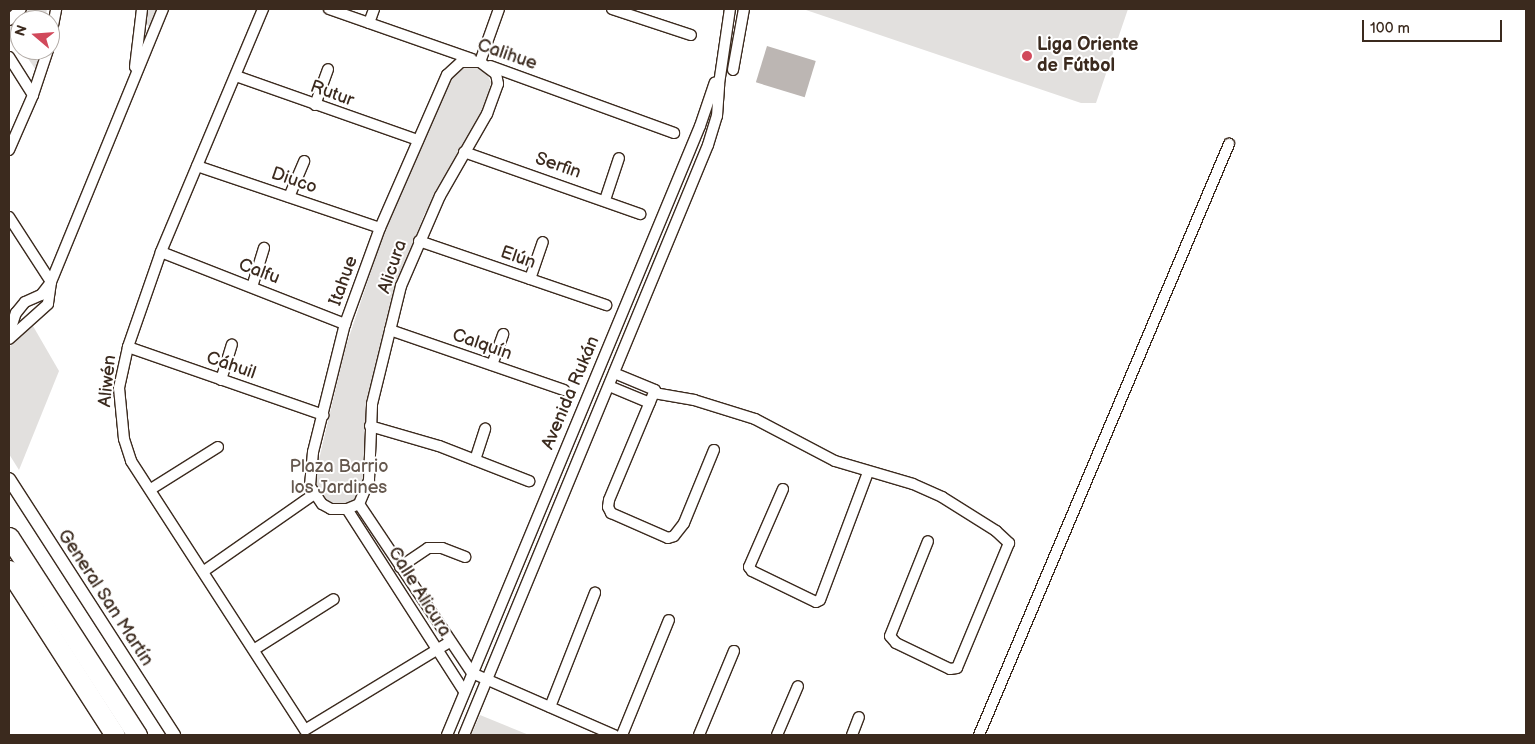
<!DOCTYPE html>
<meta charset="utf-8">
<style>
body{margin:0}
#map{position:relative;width:1535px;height:744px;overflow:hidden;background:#fff;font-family:"Balsamiq Sans",sans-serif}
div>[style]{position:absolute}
.green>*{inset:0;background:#e2e0de}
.water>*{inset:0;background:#bcb6b3;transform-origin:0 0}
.roads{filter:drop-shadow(1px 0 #3b2a1e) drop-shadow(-1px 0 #3b2a1e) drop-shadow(0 1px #3b2a1e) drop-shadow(0 -1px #3b2a1e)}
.minor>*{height:10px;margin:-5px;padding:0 5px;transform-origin:5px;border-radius:5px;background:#fff}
.tertiary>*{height:12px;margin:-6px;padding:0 6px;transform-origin:6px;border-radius:6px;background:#fff}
.motorway>*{height:19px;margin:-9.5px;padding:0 9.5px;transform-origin:9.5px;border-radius:9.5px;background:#fff}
.dots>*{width:14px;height:14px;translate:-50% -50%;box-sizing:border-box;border:2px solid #fff;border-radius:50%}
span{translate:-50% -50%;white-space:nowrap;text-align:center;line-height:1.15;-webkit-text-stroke:4px #fff;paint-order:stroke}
.poi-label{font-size:18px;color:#3b2a1e;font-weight:700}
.left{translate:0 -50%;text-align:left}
.street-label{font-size:18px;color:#3b2a1e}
.park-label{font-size:18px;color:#65584e}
.frame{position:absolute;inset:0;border:10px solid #3b2a1e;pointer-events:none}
.north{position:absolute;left:10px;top:10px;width:50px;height:50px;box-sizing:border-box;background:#fff;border:1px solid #b1aaa5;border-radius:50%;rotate:288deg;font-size:14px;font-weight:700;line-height:20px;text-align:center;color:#3b2a1e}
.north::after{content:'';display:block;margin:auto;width:18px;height:22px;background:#d1495b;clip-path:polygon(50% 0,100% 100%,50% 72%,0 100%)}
.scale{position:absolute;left:1362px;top:20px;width:140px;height:22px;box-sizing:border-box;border:2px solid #3b2a1e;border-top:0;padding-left:6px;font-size:15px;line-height:18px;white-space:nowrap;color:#3b2a1e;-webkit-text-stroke:4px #fff;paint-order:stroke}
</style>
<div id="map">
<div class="green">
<i style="clip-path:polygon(27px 9px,47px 9px,45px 20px,20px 20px,20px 47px,15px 40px,9px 42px,9px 26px)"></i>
<i style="clip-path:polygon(148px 9px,158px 9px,150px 28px,146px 23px)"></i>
<i style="clip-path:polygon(803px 9px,1128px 9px,1096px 103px,1081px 103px)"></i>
<i style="clip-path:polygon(22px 50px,40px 50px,36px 70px)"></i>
<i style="clip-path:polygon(467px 63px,484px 69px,491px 82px,484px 110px,424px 215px,396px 289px,369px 403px,363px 483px,355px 499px,343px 505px,331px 505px,318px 496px,313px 485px,345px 349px,406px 167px,448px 77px)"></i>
<i style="clip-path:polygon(33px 326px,59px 371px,19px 470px,9px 454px,9px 347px)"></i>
<i style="clip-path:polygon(480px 715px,529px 735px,471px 735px)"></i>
</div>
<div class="water">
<i style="left:767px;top:46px;width:51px;height:38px;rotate:17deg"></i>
</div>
<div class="roads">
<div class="minor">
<i style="left:263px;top:9px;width:264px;rotate:112.8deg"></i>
<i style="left:161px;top:252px;width:101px;rotate:109.2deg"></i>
<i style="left:128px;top:347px;width:42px;rotate:102.4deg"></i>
<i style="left:119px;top:388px;width:51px;rotate:84.4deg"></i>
<i style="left:124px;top:439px;width:23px;rotate:72deg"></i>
<i style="left:131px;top:461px;width:320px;rotate:57.1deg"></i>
<i style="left:305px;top:730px;width:170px;rotate:-31.3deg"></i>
<i style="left:329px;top:9px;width:151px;rotate:19.3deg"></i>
<i style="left:612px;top:9px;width:83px;rotate:18.2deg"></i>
<i style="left:9px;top:20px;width:16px;rotate:-43deg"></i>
<i style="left:369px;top:23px;width:15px;rotate:-70deg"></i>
<i style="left:50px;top:41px;width:33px;rotate:-79deg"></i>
<i style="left:9px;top:57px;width:45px;rotate:57.7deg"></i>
<i style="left:480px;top:62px;width:56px;rotate:-70.3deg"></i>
<i style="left:490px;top:66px;width:196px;rotate:20deg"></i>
<i style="left:135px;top:67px;width:58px;rotate:-83.1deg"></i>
<i style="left:733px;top:70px;width:62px;rotate:-79.8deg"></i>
<i style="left:236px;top:76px;width:193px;rotate:19.4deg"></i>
<i style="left:315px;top:105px;width:38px;rotate:-70deg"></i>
<i style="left:9px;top:150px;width:60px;rotate:-66.4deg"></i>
<i style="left:33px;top:95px;width:47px;rotate:-71.6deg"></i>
<i style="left:464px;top:152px;width:187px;rotate:19.4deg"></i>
<i style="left:197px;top:166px;width:193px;rotate:18.7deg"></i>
<i style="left:289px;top:197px;width:39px;rotate:-67deg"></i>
<i style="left:605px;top:200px;width:44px;rotate:-71.6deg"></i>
<i style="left:9px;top:217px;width:77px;rotate:57.1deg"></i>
<i style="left:51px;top:282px;width:22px;rotate:98deg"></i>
<i style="left:48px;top:304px;width:52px;rotate:138.1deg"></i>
<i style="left:419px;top:241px;width:198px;rotate:18.9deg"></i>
<i style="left:161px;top:252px;width:198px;rotate:21.4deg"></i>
<i style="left:530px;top:279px;width:39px;rotate:-71deg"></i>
<i style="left:252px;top:287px;width:41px;rotate:-72.9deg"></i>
<i style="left:390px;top:330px;width:184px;rotate:19deg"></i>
<i style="left:9px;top:334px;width:22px;rotate:-72deg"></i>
<i style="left:16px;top:313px;width:14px;rotate:-51deg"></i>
<i style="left:25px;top:302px;width:17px;rotate:-24deg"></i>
<i style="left:41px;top:295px;width:16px;rotate:-52deg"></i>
<i style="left:51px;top:282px;width:295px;rotate:-67.7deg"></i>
<i style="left:128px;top:347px;width:207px;rotate:19.2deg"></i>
<i style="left:492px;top:365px;width:33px;rotate:-70deg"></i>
<i style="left:614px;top:373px;width:44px;rotate:22.5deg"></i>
<i style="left:655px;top:390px;width:119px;rotate:112.7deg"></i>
<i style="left:609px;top:500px;width:7px;rotate:98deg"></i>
<i style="left:608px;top:507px;width:7px;rotate:63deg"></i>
<i style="left:611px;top:513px;width:62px;rotate:23.7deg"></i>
<i style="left:668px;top:538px;width:6px;rotate:-18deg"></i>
<i style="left:674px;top:536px;width:16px;rotate:-52deg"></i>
<i style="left:684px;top:523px;width:79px;rotate:-67.7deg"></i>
<i style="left:221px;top:380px;width:37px;rotate:-73deg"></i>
<i style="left:609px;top:386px;width:44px;rotate:22.5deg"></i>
<i style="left:654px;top:393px;width:41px;rotate:9.9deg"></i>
<i style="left:694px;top:400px;width:64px;rotate:17.3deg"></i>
<i style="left:755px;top:419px;width:90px;rotate:27.7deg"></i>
<i style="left:835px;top:461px;width:81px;rotate:16.4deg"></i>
<i style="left:913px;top:484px;width:32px;rotate:24deg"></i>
<i style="left:942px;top:497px;width:64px;rotate:32.2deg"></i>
<i style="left:996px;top:531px;width:18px;rotate:43deg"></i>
<i style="left:1009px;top:543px;width:135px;rotate:112.6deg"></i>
<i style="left:957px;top:668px;width:7px;rotate:172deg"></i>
<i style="left:950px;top:669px;width:60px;rotate:-154.3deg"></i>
<i style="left:896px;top:643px;width:9px;rotate:-131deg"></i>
<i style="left:890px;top:636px;width:102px;rotate:-68.2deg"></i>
<i style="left:370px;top:426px;width:72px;rotate:16.2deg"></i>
<i style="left:439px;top:446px;width:97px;rotate:21.3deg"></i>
<i style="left:475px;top:460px;width:33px;rotate:-72deg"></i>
<i style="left:151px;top:489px;width:79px;rotate:-32.1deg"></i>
<i style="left:783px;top:489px;width:85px;rotate:113.6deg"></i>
<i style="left:749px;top:567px;width:5px;rotate:53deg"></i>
<i style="left:752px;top:571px;width:71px;rotate:25.8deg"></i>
<i style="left:816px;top:602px;width:4px;rotate:-27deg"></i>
<i style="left:820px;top:600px;width:137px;rotate:-69.4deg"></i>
<i style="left:359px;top:504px;width:13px;rotate:157deg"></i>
<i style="left:347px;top:509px;width:16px;rotate:180deg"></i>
<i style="left:331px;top:509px;width:10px;rotate:-151deg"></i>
<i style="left:322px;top:504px;width:22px;rotate:-124deg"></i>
<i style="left:310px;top:486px;width:34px;rotate:-85deg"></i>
<i style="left:313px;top:452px;width:132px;rotate:-76deg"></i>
<i style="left:345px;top:324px;width:102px;rotate:-70deg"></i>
<i style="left:380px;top:228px;width:167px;rotate:-66.4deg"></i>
<i style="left:447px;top:75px;width:19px;rotate:-43deg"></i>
<i style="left:461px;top:62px;width:19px"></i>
<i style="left:359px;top:504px;width:26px;rotate:-67deg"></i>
<i style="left:369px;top:480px;width:76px;rotate:-87.7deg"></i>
<i style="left:372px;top:404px;width:122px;rotate:-76.2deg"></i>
<i style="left:401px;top:286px;width:98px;rotate:-66.6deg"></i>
<i style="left:440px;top:196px;width:95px;rotate:-60.2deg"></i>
<i style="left:487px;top:114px;width:32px;rotate:-70deg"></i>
<i style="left:498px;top:84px;width:10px;rotate:-101deg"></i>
<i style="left:496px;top:74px;width:20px;rotate:-143deg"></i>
<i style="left:359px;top:504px;width:203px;rotate:56.2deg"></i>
<i style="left:472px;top:673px;width:155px;rotate:23.6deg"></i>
<i style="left:347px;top:509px;width:216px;rotate:57.3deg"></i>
<i style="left:400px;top:567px;width:34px;rotate:-34deg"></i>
<i style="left:428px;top:548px;width:14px"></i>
<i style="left:442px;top:548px;width:25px;rotate:21deg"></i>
<i style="left:204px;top:571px;width:133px;rotate:-34.9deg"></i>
<i style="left:255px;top:649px;width:93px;rotate:-32.3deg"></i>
<i style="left:550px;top:707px;width:123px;rotate:-68.5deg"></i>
<i style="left:447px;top:735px;width:659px;rotate:-67.44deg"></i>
<i style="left:700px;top:126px;width:46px;rotate:-71.2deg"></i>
<i style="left:464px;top:735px;width:638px;rotate:-67.53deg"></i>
<i style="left:708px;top:145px;width:30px;rotate:-73deg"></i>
<i style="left:717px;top:116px;width:32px;rotate:-86deg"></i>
<i style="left:719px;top:84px;width:76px;rotate:-81.7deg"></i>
<i style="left:622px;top:735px;width:124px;rotate:-67.8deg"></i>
<i style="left:699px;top:735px;width:91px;rotate:-67.4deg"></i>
<i style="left:777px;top:735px;width:53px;rotate:-66.8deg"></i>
<i style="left:852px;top:735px;width:19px;rotate:-69deg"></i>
<i style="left:979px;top:735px;width:642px;rotate:-67.07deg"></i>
</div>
<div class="tertiary">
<i style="left:9px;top:479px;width:305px;rotate:57.2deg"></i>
</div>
<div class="motorway">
<i style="left:9px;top:537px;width:236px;rotate:57.1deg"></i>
<i style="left:9px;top:570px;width:196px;rotate:57.3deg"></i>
</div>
</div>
<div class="dots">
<i style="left:1027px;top:56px;background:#d1495b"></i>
</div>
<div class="poi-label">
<span class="left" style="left:1037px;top:56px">Liga Oriente<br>de Fútbol</span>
</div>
<div class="street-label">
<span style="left:507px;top:55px;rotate:19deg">Calihue</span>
<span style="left:332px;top:94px;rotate:20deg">Rutur</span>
<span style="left:558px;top:166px;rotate:19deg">Serfin</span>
<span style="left:294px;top:181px;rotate:19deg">Diuco</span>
<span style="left:518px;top:258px;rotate:19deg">Elún</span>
<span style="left:393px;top:267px;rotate:-71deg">Alicura</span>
<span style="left:259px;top:272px;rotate:21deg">Calfu</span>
<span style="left:344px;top:281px;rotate:-70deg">Itahue</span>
<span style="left:482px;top:345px;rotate:19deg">Calquín</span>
<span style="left:231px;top:366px;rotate:19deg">Cáhuil</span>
<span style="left:108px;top:381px;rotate:-84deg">Aliwén</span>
<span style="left:571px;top:393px;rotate:-67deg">Avenida Rukán</span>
<span style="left:419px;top:592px;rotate:58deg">Calle Alicura</span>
<span style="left:105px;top:598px;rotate:57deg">General San Martín</span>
</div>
<div class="park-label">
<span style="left:339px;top:478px">Plaza Barrio<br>los Jardines</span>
</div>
<div class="frame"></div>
<div class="north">N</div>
<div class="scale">100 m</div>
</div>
